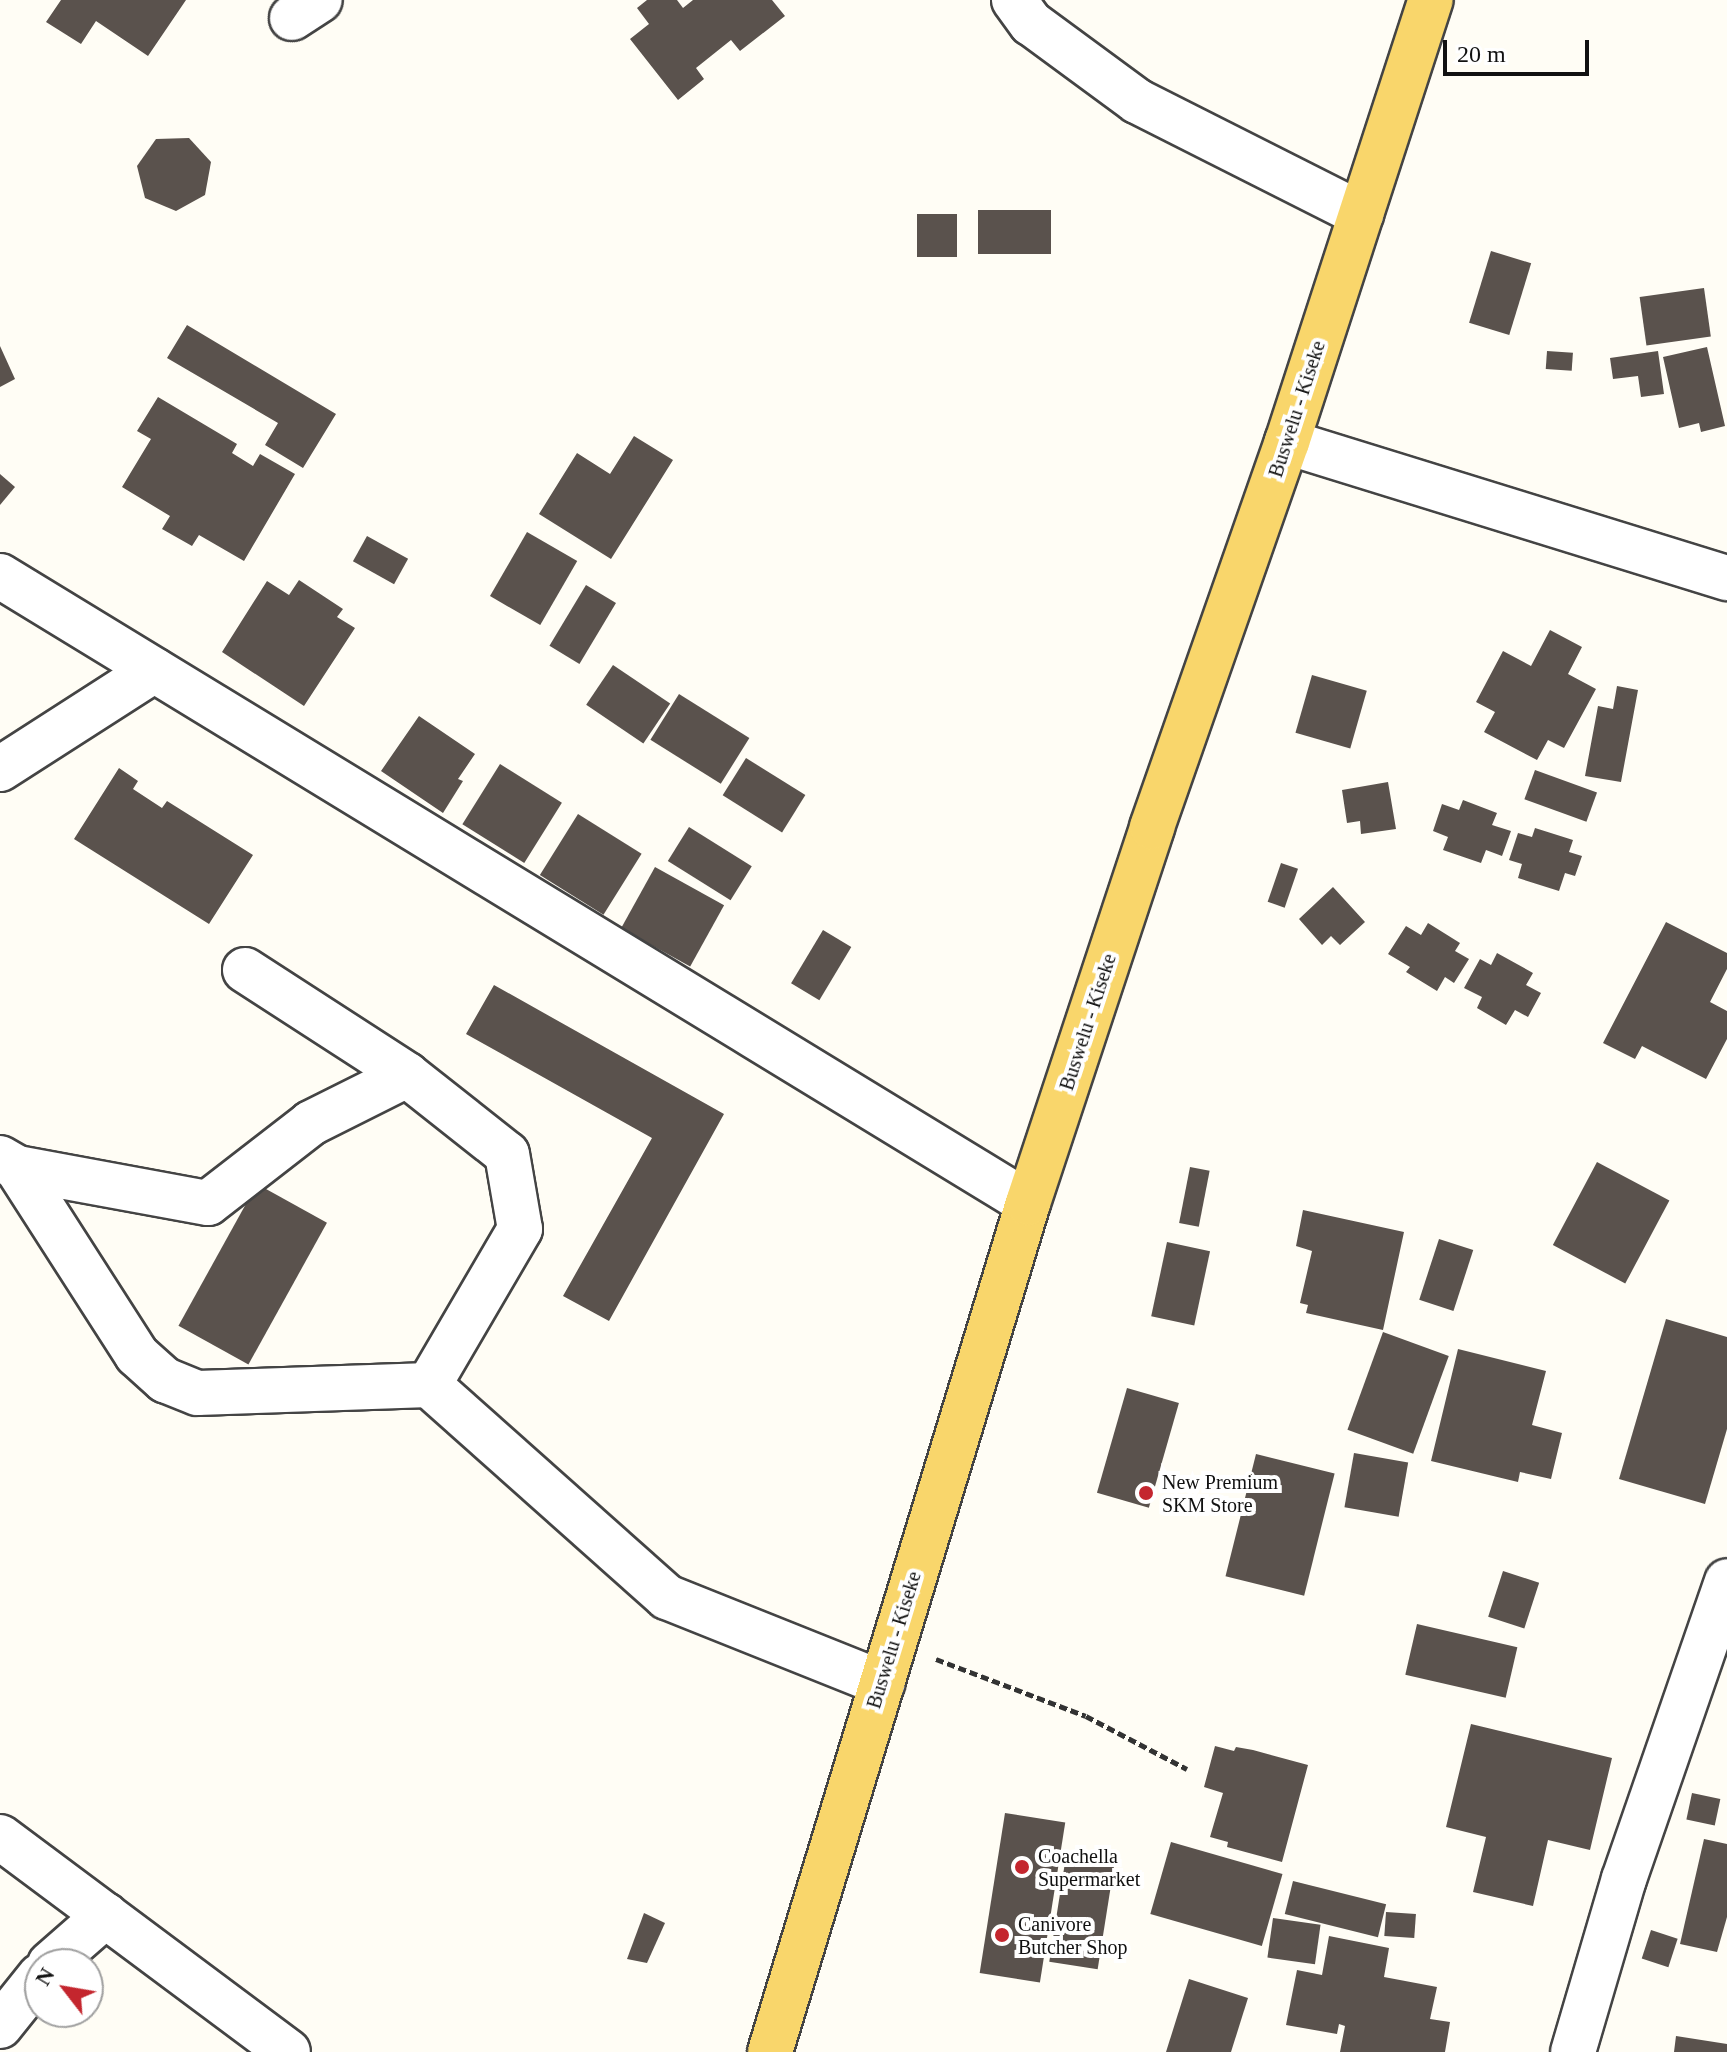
<!DOCTYPE html>
<style>
body{margin:0}
#map{position:relative;width:1727px;height:2052px;overflow:hidden;background:#fffdf5;font-family:"Times New Roman",serif}
div>[style]{position:absolute}
.building>*{inset:0;background:#5a524d;transform-origin:0 0}
.path>*{height:5px;margin-top:-2.5px;transform-origin:0;background:repeating-linear-gradient(90deg,#333 0 8px,transparent 0 12px)}
.roads{filter:drop-shadow(2px 0 #444) drop-shadow(-2px 0 #444) drop-shadow(0 2px #444) drop-shadow(0 -2px #444)}
.minor>*{height:44px;margin:-22px;padding:0 22px;transform-origin:22px;border-radius:22px;background:#fff}
.major>*{height:44px;margin:-22px;padding:0 22px;transform-origin:22px;border-radius:22px;background:#f9d66b}
.dots>*{width:22px;height:22px;translate:-50% -50%;box-sizing:border-box;border:4px solid #fff;border-radius:50%}
span{translate:-50% -50%;white-space:nowrap;text-align:center;line-height:1.15;-webkit-text-stroke:8px #fff;paint-order:stroke}
.street-label{font-size:20px;color:#111}
.poi-label{font-size:20px;color:#111}
.left{translate:0 -50%;text-align:left}
.north{position:absolute;left:24px;top:1948px;width:80px;height:80px;box-sizing:border-box;background:#fff;border:2px solid #a0a0a0;border-radius:50%;rotate:301deg;font-size:22px;font-weight:700;line-height:32px;text-align:center;color:#111}
.north::after{content:'';display:block;margin:auto;width:28px;height:36px;background:#c4262e;clip-path:polygon(50% 0,100% 100%,50% 72%,0 100%)}
.scale{position:absolute;left:1443px;top:40px;width:146px;height:36px;box-sizing:border-box;border:4px solid #111;border-top:0;padding-left:10px;font-size:24px;line-height:28px;white-space:nowrap;color:#111;-webkit-text-stroke:6px #fff;paint-order:stroke}
</style>
<div id="map">
<div class="building">
<i style="clip-path:polygon(61px 0,186px 0,148px 56px,96px 21px,81px 44px,46px 22px)"></i>
<i style="clip-path:polygon(647px 0,677px 0,683px 8px,693px 0,772px 0,785px 16px,740px 51px,731px 40px,696px 68px,704px 79px,678px 100px,630px 39px,649px 24px,637px 8px)"></i>
<i style="clip-path:polygon(189px 138px,211px 162px,205px 195px,176px 211px,145px 198px,137px 166px,156px 139px)"></i>
<i style="left:1051px;top:210px;width:44px;height:73px;rotate:90deg"></i>
<i style="left:917px;top:214px;width:40px;height:43px"></i>
<i style="left:1491px;top:251px;width:42px;height:75px;rotate:17deg"></i>
<i style="left:1704px;top:288px;width:49px;height:65px;rotate:82deg"></i>
<i style="clip-path:polygon(187px 325px,336px 414px,303px 468px,265px 445px,278px 423px,167px 358px)"></i>
<i style="clip-path:polygon(0 346px,15px 379px,0 387px)"></i>
<i style="clip-path:polygon(1707px 347px,1725px 426px,1701px 432px,1699px 423px,1679px 428px,1663px 357px)"></i>
<i style="left:1547px;top:351px;width:26px;height:18px;rotate:4deg"></i>
<i style="clip-path:polygon(1658px 351px,1664px 394px,1641px 397px,1638px 376px,1613px 379px,1610px 358px)"></i>
<i style="clip-path:polygon(158px 397px,237px 444px,232px 453px,253px 466px,260px 454px,295px 474px,244px 561px,199px 535px,192px 546px,162px 529px,170px 516px,122px 487px,151px 439px,137px 431px)"></i>
<i style="clip-path:polygon(634px 436px,673px 460px,611px 559px,539px 514px,577px 453px,610px 474px)"></i>
<i style="clip-path:polygon(0 474px,15px 487px,0 505px)"></i>
<i style="left:527px;top:532px;width:58px;height:74px;rotate:30deg"></i>
<i style="left:367px;top:536px;width:47px;height:29px;rotate:29deg"></i>
<i style="clip-path:polygon(299px 580px,343px 609px,337px 617px,355px 628px,304px 706px,222px 652px,267px 581px,289px 595px)"></i>
<i style="left:586px;top:585px;width:35px;height:71px;rotate:31deg"></i>
<i style="clip-path:polygon(1550px 630px,1582px 647px,1568px 674px,1596px 689px,1564px 748px,1548px 740px,1537px 760px,1484px 732px,1495px 712px,1476px 702px,1503px 651px,1531px 666px)"></i>
<i style="left:613px;top:665px;width:69px;height:48px;rotate:34deg"></i>
<i style="left:1312px;top:675px;width:57px;height:60px;rotate:16deg"></i>
<i style="clip-path:polygon(1617px 686px,1638px 690px,1621px 782px,1585px 776px,1598px 706px,1613px 709px)"></i>
<i style="left:679px;top:694px;width:83px;height:54px;rotate:32deg"></i>
<i style="clip-path:polygon(419px 716px,475px 754px,458px 779px,463px 781px,443px 813px,381px 771px)"></i>
<i style="left:746px;top:758px;width:70px;height:44px;rotate:32deg"></i>
<i style="left:500px;top:764px;width:73px;height:71px;rotate:32deg"></i>
<i style="clip-path:polygon(119px 768px,138px 781px,133px 789px,162px 808px,167px 801px,253px 855px,209px 924px,74px 839px)"></i>
<i style="left:1535px;top:770px;width:66px;height:31px;rotate:20deg"></i>
<i style="clip-path:polygon(1388px 782px,1396px 829px,1361px 834px,1360px 821px,1347px 823px,1342px 790px)"></i>
<i style="clip-path:polygon(1463px 800px,1497px 813px,1492px 825px,1511px 831px,1502px 856px,1486px 850px,1481px 863px,1443px 850px,1448px 837px,1433px 831px,1442px 804px,1459px 810px)"></i>
<i style="left:578px;top:814px;width:75px;height:72px;rotate:32deg"></i>
<i style="left:689px;top:827px;width:74px;height:40px;rotate:32deg"></i>
<i style="clip-path:polygon(1535px 828px,1573px 840px,1569px 852px,1582px 856px,1575px 876px,1565px 873px,1559px 891px,1518px 878px,1522px 864px,1509px 860px,1518px 833px,1532px 837px)"></i>
<i style="left:1281px;top:863px;width:18px;height:41px;rotate:19deg"></i>
<i style="left:655px;top:867px;width:79px;height:70px;rotate:29deg"></i>
<i style="clip-path:polygon(1333px 887px,1365px 922px,1340px 945px,1331px 936px,1322px 945px,1299px 919px)"></i>
<i style="clip-path:polygon(1666px 922px,1727px 953px,1727px 969px,1710px 1002px,1727px 1011px,1727px 1039px,1706px 1079px,1642px 1046px,1635px 1059px,1603px 1043px)"></i>
<i style="clip-path:polygon(1428px 923px,1460px 943px,1455px 951px,1469px 959px,1454px 983px,1445px 977px,1437px 991px,1406px 972px,1410px 967px,1388px 954px,1406px 926px,1421px 935px)"></i>
<i style="left:823px;top:930px;width:33px;height:62px;rotate:31deg"></i>
<i style="clip-path:polygon(1497px 953px,1533px 973px,1526px 985px,1541px 993px,1528px 1017px,1515px 1010px,1506px 1025px,1477px 1008px,1482px 997px,1464px 988px,1480px 959px,1491px 965px)"></i>
<i style="clip-path:polygon(494px 985px,724px 1114px,609px 1321px,563px 1296px,652px 1138px,466px 1034px)"></i>
<i style="left:1597px;top:1162px;width:82px;height:94px;rotate:28deg"></i>
<i style="left:1190px;top:1167px;width:20px;height:57px;rotate:11deg"></i>
<i style="left:257px;top:1184px;width:80px;height:162px;rotate:29deg"></i>
<i style="clip-path:polygon(1303px 1210px,1404px 1232px,1383px 1330px,1306px 1313px,1308px 1305px,1300px 1303px,1312px 1251px,1296px 1246px)"></i>
<i style="left:1439px;top:1239px;width:36px;height:64px;rotate:18deg"></i>
<i style="left:1167px;top:1242px;width:44px;height:76px;rotate:12deg"></i>
<i style="clip-path:polygon(1666px 1319px,1727px 1337px,1727px 1429px,1705px 1504px,1619px 1479px)"></i>
<i style="left:1383px;top:1332px;width:70px;height:104px;rotate:20deg"></i>
<i style="clip-path:polygon(1458px 1349px,1546px 1371px,1532px 1425px,1562px 1433px,1551px 1479px,1520px 1472px,1518px 1482px,1431px 1461px)"></i>
<i style="left:1127px;top:1388px;width:54px;height:109px;rotate:16deg"></i>
<i style="left:1354px;top:1453px;width:55px;height:55px;rotate:10deg"></i>
<i style="left:1256px;top:1454px;width:81px;height:126px;rotate:14deg"></i>
<i style="left:1503px;top:1571px;width:38px;height:48px;rotate:18deg"></i>
<i style="left:1417px;top:1624px;width:103px;height:52px;rotate:13deg"></i>
<i style="clip-path:polygon(1471px 1724px,1612px 1758px,1590px 1850px,1548px 1840px,1533px 1906px,1473px 1892px,1486px 1837px,1446px 1827px)"></i>
<i style="clip-path:polygon(1215px 1746px,1234px 1751px,1236px 1747px,1253px 1750px,1308px 1765px,1282px 1862px,1227px 1847px,1228px 1842px,1210px 1837px,1223px 1793px,1204px 1787px)"></i>
<i style="left:1692px;top:1793px;width:29px;height:27px;rotate:12deg"></i>
<i style="left:1005px;top:1813px;width:61px;height:162px;rotate:9deg"></i>
<i style="clip-path:polygon(1704px 1839px,1727px 1844px,1727px 1917px,1717px 1952px,1680px 1944px)"></i>
<i style="left:1171px;top:1842px;width:116px;height:75px;rotate:16deg"></i>
<i style="left:1066px;top:1856px;width:49px;height:107px;rotate:9deg"></i>
<i style="left:1293px;top:1881px;width:96px;height:34px;rotate:14deg"></i>
<i style="left:1386px;top:1912px;width:30px;height:24px;rotate:4deg"></i>
<i style="clip-path:polygon(644px 1913px,665px 1923px,647px 1963px,627px 1959px)"></i>
<i style="left:1273px;top:1918px;width:48px;height:40px;rotate:8deg"></i>
<i style="left:1651px;top:1930px;width:28px;height:30px;rotate:18deg"></i>
<i style="clip-path:polygon(1329px 1936px,1389px 1948px,1384px 1977px,1437px 1987px,1430px 2019px,1450px 2022px,1445px 2052px,1340px 2052px,1345px 2026px,1339px 2024px,1337px 2034px,1286px 2025px,1297px 1970px,1322px 1975px)"></i>
<i style="clip-path:polygon(1189px 1979px,1248px 1998px,1231px 2052px,1166px 2052px)"></i>
<i style="clip-path:polygon(1676px 2036px,1727px 2044px,1727px 2052px,1674px 2052px)"></i>
</div>
<div class="path">
<i style="left:936px;top:1659px;width:160px;rotate:20.8deg"></i>
<i style="left:1086px;top:1716px;width:114px;rotate:27.7deg"></i>
</div>
<div class="roads">
<div class="minor">
<i style="left:1014px;top:0;width:29px;rotate:54deg"></i>
<i style="left:1031px;top:23px;width:132px;rotate:36.3deg"></i>
<i style="left:1137px;top:101px;width:251px;rotate:26.8deg"></i>
<i style="left:292px;top:18px;width:33px;rotate:-33deg"></i>
<i style="left:1287px;top:442px;width:461px;rotate:17.2deg"></i>
<i style="left:0;top:576px;width:1204px;rotate:31.38deg"></i>
<i style="left:0;top:769px;width:183px;rotate:-32.7deg"></i>
<i style="left:245px;top:970px;width:193px;rotate:32.9deg"></i>
<i style="left:407px;top:1075px;width:127px;rotate:38.3deg"></i>
<i style="left:507px;top:1154px;width:76px;rotate:80.2deg"></i>
<i style="left:520px;top:1229px;width:181px;rotate:120.3deg"></i>
<i style="left:0;top:1158px;width:20px;rotate:30deg"></i>
<i style="left:17px;top:1168px;width:222px;rotate:57.3deg"></i>
<i style="left:137px;top:1355px;width:38px;rotate:42deg"></i>
<i style="left:165px;top:1380px;width:35px;rotate:22deg"></i>
<i style="left:198px;top:1393px;width:231px;rotate:-2deg"></i>
<i style="left:429px;top:1385px;width:319px;rotate:41.7deg"></i>
<i style="left:667px;top:1597px;width:232px;rotate:21.8deg"></i>
<i style="left:17px;top:1168px;width:194px;rotate:10.4deg"></i>
<i style="left:208px;top:1203px;width:130px;rotate:-37.8deg"></i>
<i style="left:311px;top:1123px;width:107px;rotate:-26.6deg"></i>
<i style="left:0;top:1837px;width:359px;rotate:36.7deg"></i>
<i style="left:50px;top:1964px;width:74px;rotate:-41.2deg"></i>
<i style="left:0;top:2026px;width:64px;rotate:-51.3deg"></i>
<i style="left:1573px;top:2052px;width:180px;rotate:-73.6deg"></i>
<i style="left:1624px;top:1879px;width:315px;rotate:-70.9deg"></i>
</div>
<div class="major">
<i style="left:770px;top:2052px;width:887px;rotate:-73.1deg"></i>
<i style="left:1028px;top:1203px;width:396px;rotate:-71.7deg"></i>
<i style="left:1152px;top:827px;width:408px;rotate:-70.7deg"></i>
<i style="left:1287px;top:442px;width:465px;rotate:-72deg"></i>
</div>
</div>
<div class="dots">
<i style="left:1146px;top:1493px;background:#c4262e"></i>
<i style="left:1022px;top:1867px;background:#c4262e"></i>
<i style="left:1002px;top:1935px;background:#c4262e"></i>
</div>
<div class="street-label">
<span style="left:1297px;top:409px;rotate:-72deg">Buswelu - Kiseke</span>
<span style="left:1088px;top:1022px;rotate:-72deg">Buswelu - Kiseke</span>
<span style="left:894px;top:1640px;rotate:-73deg">Buswelu - Kiseke</span>
</div>
<div class="poi-label">
<span class="left" style="left:1162px;top:1494px">New Premium<br>SKM Store</span>
<span class="left" style="left:1038px;top:1868px">Coachella<br>Supermarket</span>
<span class="left" style="left:1018px;top:1936px">Canivore<br>Butcher Shop</span>
</div>
<div class="north">N</div>
<div class="scale">20 m</div>
</div>
